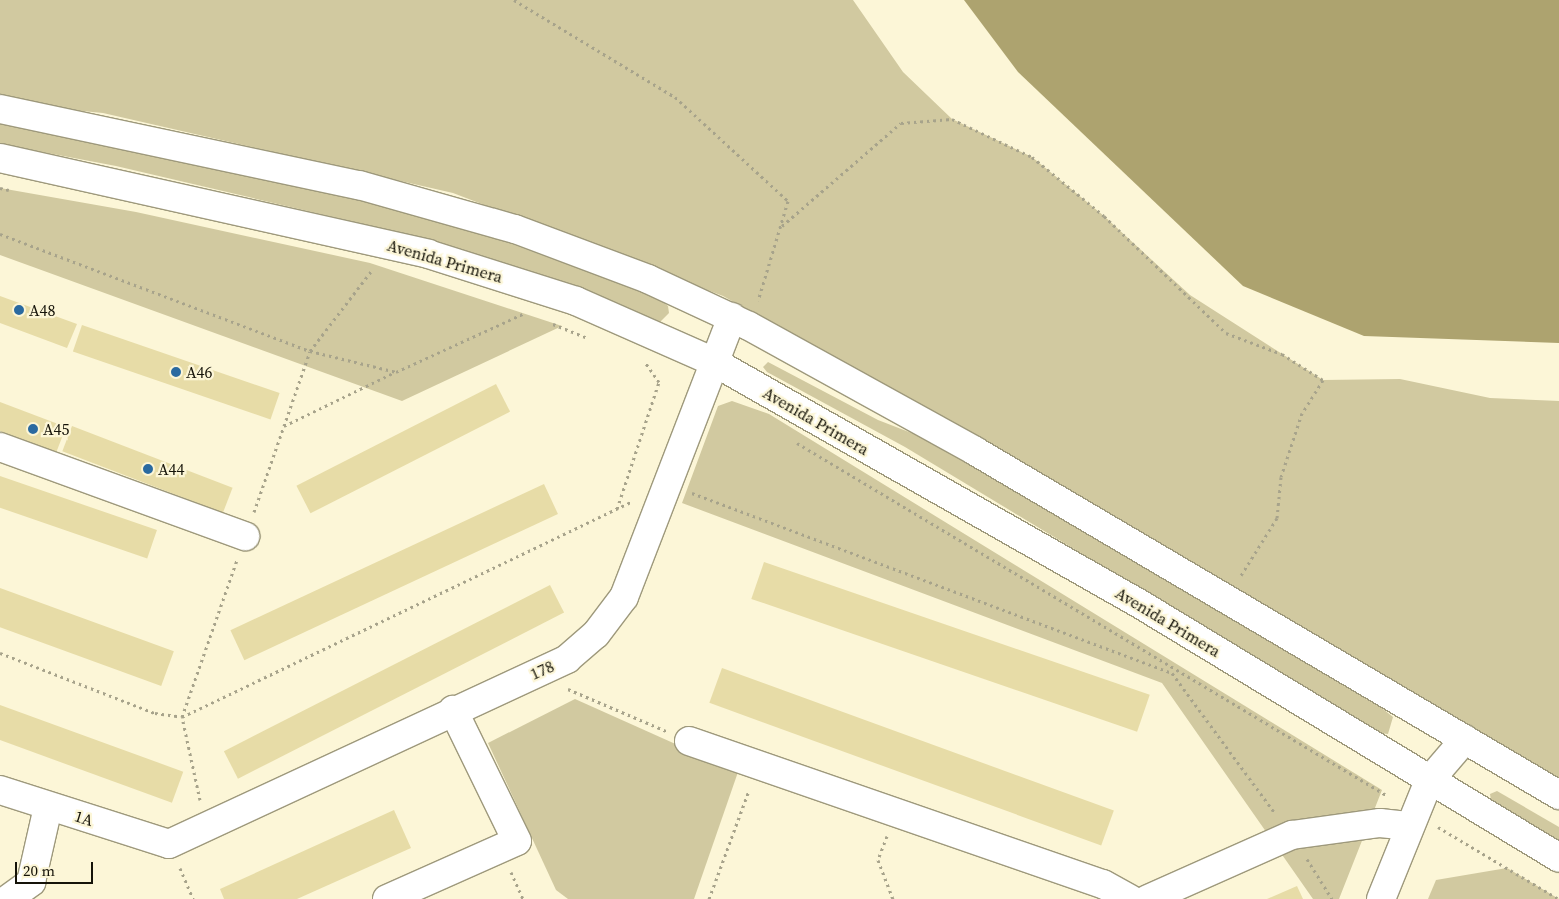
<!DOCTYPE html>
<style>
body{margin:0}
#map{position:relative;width:1559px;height:899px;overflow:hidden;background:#fcf6d7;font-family:"Source Serif 4",serif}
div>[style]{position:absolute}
.green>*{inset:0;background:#d1c9a0}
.water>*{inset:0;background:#ada36f}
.building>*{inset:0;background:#e7dca7;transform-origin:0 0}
.path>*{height:3px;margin-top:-1.5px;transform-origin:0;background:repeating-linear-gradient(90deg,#a7a38b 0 2.5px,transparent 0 6.5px)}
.roads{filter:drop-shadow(1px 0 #9e997c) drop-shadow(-1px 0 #9e997c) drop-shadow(0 1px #9e997c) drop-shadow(0 -1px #9e997c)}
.minor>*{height:28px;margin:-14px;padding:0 14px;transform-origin:14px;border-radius:14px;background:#fff}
.dots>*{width:14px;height:14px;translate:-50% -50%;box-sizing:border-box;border:2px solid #fcf6d7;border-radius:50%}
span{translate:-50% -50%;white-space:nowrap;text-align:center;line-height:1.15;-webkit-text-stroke:4.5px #fcf6d7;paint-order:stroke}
.street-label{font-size:16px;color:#151309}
.poi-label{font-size:16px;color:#151309}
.left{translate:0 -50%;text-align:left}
.scale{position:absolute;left:15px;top:862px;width:78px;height:22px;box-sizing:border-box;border:2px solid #151309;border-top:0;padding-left:6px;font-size:15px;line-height:18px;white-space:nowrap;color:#151309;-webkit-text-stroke:4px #fcf6d7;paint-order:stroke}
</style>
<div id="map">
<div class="green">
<i style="clip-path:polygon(0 0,853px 0,903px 72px,952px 119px,1032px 157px,1104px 216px,1190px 295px,1323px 380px,1400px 379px,1490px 398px,1559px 401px,1559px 785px,1144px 535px,723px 296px,453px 193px,103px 113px,0 103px)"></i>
<i style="clip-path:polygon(0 122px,178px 157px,398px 209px,485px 234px,658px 298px,668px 306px,669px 313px,659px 323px,593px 295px,427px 239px,116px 166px,0 144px)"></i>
<i style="clip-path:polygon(0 188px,136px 212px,370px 263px,562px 326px,402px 401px,0 255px)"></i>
<i style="clip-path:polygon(768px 362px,878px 420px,927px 439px,1383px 709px,1393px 717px,1388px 734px,1379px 733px,905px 447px,767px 372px,763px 367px)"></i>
<i style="clip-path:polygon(732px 401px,769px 414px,1382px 790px,1339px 899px,1313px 899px,1162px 683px,682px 503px,718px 406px)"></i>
<i style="clip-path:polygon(575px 699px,738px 772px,694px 899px,568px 899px,556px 890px,488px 743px)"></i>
<i style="clip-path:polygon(1497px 791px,1559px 827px,1559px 841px,1491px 800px,1490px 794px)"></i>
<i style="clip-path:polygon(1507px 868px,1559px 899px,1428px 899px,1436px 880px)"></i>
</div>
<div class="water">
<i style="clip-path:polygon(964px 0,1559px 0,1559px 343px,1364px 336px,1243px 286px,1018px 72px)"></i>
</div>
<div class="building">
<i style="clip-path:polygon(0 296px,77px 324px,67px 348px,0 323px)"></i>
<i style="left:82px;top:325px;width:209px;height:28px;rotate:19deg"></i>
<i style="left:496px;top:384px;width:31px;height:224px;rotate:63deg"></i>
<i style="clip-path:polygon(0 402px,66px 427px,56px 453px,0 431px)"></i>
<i style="left:72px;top:426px;width:172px;height:27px;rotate:21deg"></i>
<i style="left:0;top:476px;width:166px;height:30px;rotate:19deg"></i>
<i style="left:544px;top:484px;width:33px;height:346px;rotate:65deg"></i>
<i style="left:764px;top:562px;width:408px;height:39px;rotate:19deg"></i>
<i style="left:550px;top:585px;width:31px;height:366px;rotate:63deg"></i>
<i style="left:0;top:588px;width:185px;height:37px;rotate:20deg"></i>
<i style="left:722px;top:668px;width:417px;height:37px;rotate:20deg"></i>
<i style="left:0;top:705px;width:195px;height:33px;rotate:20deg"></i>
<i style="clip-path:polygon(394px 810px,411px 848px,297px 899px,224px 899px,220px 889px)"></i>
<i style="clip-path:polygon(1297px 886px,1303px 899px,1267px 899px)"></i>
</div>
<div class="path">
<i style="left:514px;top:0;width:188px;rotate:31.1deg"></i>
<i style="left:675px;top:97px;width:154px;rotate:42.6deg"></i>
<i style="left:788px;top:201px;width:104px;rotate:106.7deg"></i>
<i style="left:0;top:188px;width:9px;rotate:13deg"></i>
<i style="left:782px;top:226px;width:157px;rotate:-40.9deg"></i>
<i style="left:901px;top:123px;width:51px;rotate:-4.5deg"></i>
<i style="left:952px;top:119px;width:89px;rotate:25.4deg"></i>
<i style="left:1032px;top:157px;width:93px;rotate:39.3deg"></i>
<i style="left:1104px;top:216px;width:169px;rotate:43.8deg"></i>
<i style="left:1226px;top:333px;width:60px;rotate:20.6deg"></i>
<i style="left:1282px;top:354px;width:49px;rotate:32.4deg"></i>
<i style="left:1323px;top:380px;width:39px;rotate:122deg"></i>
<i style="left:1302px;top:413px;width:67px;rotate:108.2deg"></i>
<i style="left:1281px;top:477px;width:41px;rotate:95.6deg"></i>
<i style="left:1277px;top:518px;width:70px;rotate:122.1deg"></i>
<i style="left:0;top:234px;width:331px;rotate:20.7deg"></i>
<i style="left:310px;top:351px;width:89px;rotate:13.7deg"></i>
<i style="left:396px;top:372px;width:142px;rotate:-24.6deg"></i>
<i style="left:553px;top:324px;width:37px;rotate:22deg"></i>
<i style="left:284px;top:426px;width:123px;rotate:-25.9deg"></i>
<i style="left:797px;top:443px;width:686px;rotate:30.86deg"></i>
<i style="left:692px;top:493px;width:513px;rotate:20.56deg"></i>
<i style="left:1172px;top:673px;width:174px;rotate:53.7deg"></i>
<i style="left:617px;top:509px;width:134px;rotate:-71.7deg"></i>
<i style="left:659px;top:382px;width:24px;rotate:-125deg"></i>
<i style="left:254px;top:512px;width:170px;rotate:-70.8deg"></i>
<i style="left:310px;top:351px;width:103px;rotate:-52.5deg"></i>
<i style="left:0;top:653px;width:166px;rotate:21.2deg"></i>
<i style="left:155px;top:713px;width:27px;rotate:8deg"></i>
<i style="left:182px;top:717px;width:498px;rotate:-25.6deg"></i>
<i style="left:568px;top:689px;width:107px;rotate:23.2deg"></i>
<i style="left:200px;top:800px;width:85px;rotate:-102.2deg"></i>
<i style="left:182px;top:717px;width:166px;rotate:-70.7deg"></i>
<i style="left:1438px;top:827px;width:141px;rotate:30.8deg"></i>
<i style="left:887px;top:836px;width:26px;rotate:111deg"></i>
<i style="left:878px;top:860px;width:42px;rotate:69deg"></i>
<i style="left:1307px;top:859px;width:47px;rotate:58deg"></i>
<i style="left:180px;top:868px;width:34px;rotate:67deg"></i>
<i style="left:511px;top:872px;width:30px;rotate:66deg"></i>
<i style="left:709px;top:899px;width:116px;rotate:-69.8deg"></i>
</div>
<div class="roads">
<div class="minor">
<i style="left:0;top:109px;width:367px;rotate:12deg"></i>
<i style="left:359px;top:185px;width:162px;rotate:15.8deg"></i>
<i style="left:515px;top:229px;width:142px;rotate:20.6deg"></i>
<i style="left:648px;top:279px;width:111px;rotate:25deg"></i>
<i style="left:749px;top:326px;width:258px;rotate:28.9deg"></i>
<i style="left:975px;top:451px;width:678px;rotate:30.5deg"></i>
<i style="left:0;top:158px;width:439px;rotate:12.6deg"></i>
<i style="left:428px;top:254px;width:155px;rotate:17.6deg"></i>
<i style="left:576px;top:301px;width:151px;rotate:23.8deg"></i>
<i style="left:714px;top:362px;width:490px;rotate:29.6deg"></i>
<i style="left:1140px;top:604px;width:490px;rotate:31.2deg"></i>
<i style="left:0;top:447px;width:261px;rotate:20deg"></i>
<i style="left:689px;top:741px;width:438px;rotate:19.1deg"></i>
<i style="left:1103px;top:884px;width:31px;rotate:29deg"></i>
<i style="left:0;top:790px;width:177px;rotate:17.7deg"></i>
<i style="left:169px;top:844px;width:439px;rotate:-24.9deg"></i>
<i style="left:567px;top:659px;width:38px;rotate:-41deg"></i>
<i style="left:596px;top:634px;width:46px;rotate:-52.9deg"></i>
<i style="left:624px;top:597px;width:300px;rotate:-68.9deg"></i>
<i style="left:8px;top:899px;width:29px;rotate:-36deg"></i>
<i style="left:31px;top:882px;width:77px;rotate:-77.2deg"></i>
<i style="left:387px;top:899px;width:142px;rotate:-24deg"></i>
<i style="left:517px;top:841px;width:146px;rotate:-116deg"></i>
<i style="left:1148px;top:899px;width:158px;rotate:-24deg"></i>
<i style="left:1292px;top:835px;width:89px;rotate:-7.8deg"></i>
<i style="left:1380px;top:823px;width:30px;rotate:6deg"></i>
<i style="left:1381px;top:899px;width:127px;rotate:-67.9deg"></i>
<i style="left:1429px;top:781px;width:55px;rotate:-49.4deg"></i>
</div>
</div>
<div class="dots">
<i style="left:19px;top:310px;background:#2a6aa0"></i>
<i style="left:176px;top:372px;background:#2a6aa0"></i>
<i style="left:33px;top:429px;background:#2a6aa0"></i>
<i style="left:148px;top:469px;background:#2a6aa0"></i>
</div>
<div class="street-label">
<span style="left:445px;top:261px;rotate:16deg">Avenida Primera</span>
<span style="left:816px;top:421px;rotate:30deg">Avenida Primera</span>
<span style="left:1168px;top:622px;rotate:31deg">Avenida Primera</span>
<span style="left:542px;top:670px;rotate:-24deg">178</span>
<span style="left:84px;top:818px;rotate:17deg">1A</span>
</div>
<div class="poi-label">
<span class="left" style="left:29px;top:310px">A48</span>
<span class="left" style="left:186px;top:372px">A46</span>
<span class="left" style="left:43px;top:429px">A45</span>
<span class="left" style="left:158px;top:469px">A44</span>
</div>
<div class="scale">20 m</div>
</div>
